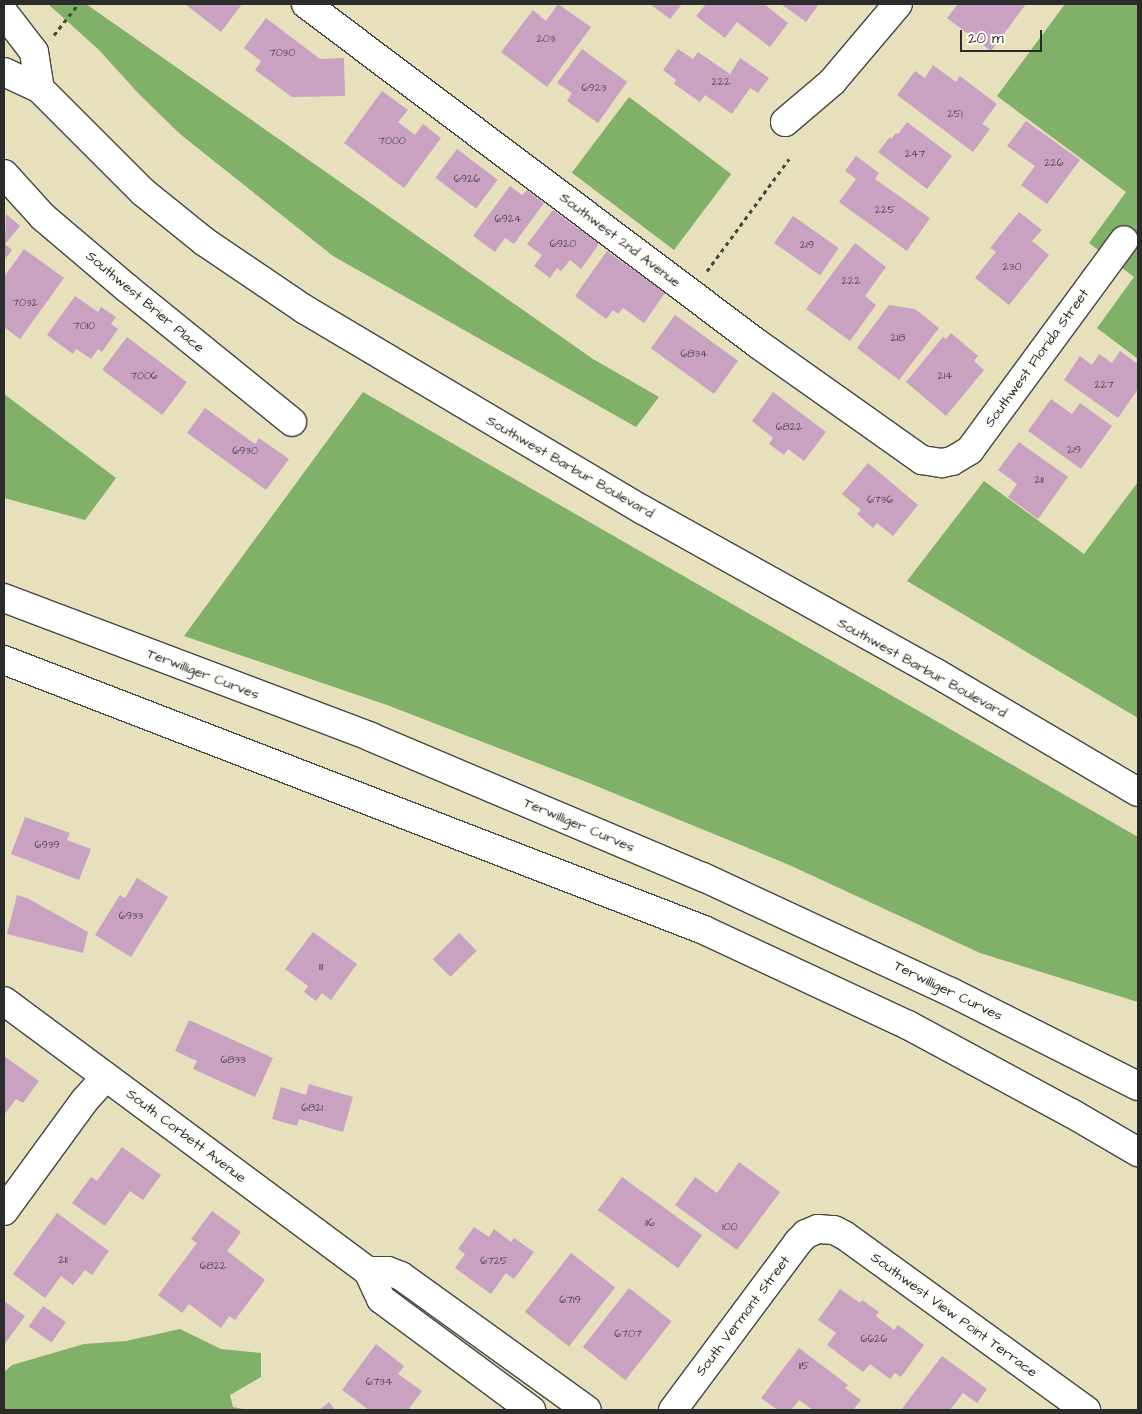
<!DOCTYPE html>
<style>
body{margin:0}
#map{position:relative;width:1142px;height:1414px;overflow:hidden;background:#e7e0bc;font-family:"Architects Daughter",sans-serif}
div>[style]{position:absolute}
.forest>*{inset:0;background:#81b068;transform-origin:0 0}
.building>*{inset:0;background:#c9a2c2;transform-origin:0 0}
.path>*{height:3px;margin-top:-1.5px;transform-origin:0;background:repeating-linear-gradient(90deg,#474641 0 4px,transparent 0 8px)}
.roads{filter:drop-shadow(1px 0 #474641) drop-shadow(-1px 0 #474641) drop-shadow(0 1px #474641) drop-shadow(0 -1px #474641)}
.minor>*{height:28px;margin:-14px;padding:0 14px;transform-origin:14px;border-radius:14px;background:#fff}
.major>*{height:28px;margin:-14px;padding:0 14px;transform-origin:14px;border-radius:14px;background:#fff}
.highway>*{height:28px;margin:-14px;padding:0 14px;transform-origin:14px;border-radius:14px;background:#fff}
span{translate:-50% -50%;white-space:nowrap;text-align:center;line-height:1.15;-webkit-text-stroke:4px #fdfcf7;paint-order:stroke}
.number-label{font-size:11px;color:#524951}
.number-label span{-webkit-text-stroke-width:0}
.street-label{font-size:14px;color:#2b2b2b}
.frame{position:absolute;inset:0;border:5px solid #2b2b2b;pointer-events:none}
.scale{position:absolute;left:960px;top:30px;width:82px;height:22px;box-sizing:border-box;border:2px solid #2b2b2b;border-top:0;padding-left:6px;font-size:15px;line-height:18px;white-space:nowrap;color:#2b2b2b;-webkit-text-stroke:4px #fdfcf7;paint-order:stroke}
</style>
<div id="map">
<div class="forest">
<i style="clip-path:polygon(48px 4px,86px 4px,593px 359px,659px 397px,636px 427px,333px 256px,180px 134px,139px 94px,99px 50px)"></i>
<i style="clip-path:polygon(1065px 4px,1138px 4px,1138px 359px,1097px 328px,1134px 277px,1089px 243px,1126px 192px,997px 96px)"></i>
<i style="left:629px;top:97px;width:128px;height:95px;rotate:37deg"></i>
<i style="clip-path:polygon(363px 392px,1138px 837px,1138px 1002px,980px 953px,787px 864px,589px 783px,387px 705px,184px 636px)"></i>
<i style="clip-path:polygon(4px 394px,116px 478px,85px 520px,4px 498px)"></i>
<i style="clip-path:polygon(984px 481px,1084px 554px,1138px 482px,1138px 718px,907px 581px)"></i>
<i style="clip-path:polygon(180px 1329px,221px 1349px,261px 1353px,261px 1377px,230px 1395px,233px 1407px,247px 1410px,4px 1410px,4px 1372px,12px 1365px,84px 1344px,126px 1341px)"></i>
</div>
<div class="building">
<i style="clip-path:polygon(185px 4px,242px 4px,221px 32px)"></i>
<i style="clip-path:polygon(558px 4px,591px 27px,547px 87px,501px 52px,533px 10px,546px 21px)"></i>
<i style="clip-path:polygon(650px 4px,682px 4px,670px 19px)"></i>
<i style="clip-path:polygon(706px 4px,764px 4px,788px 23px,770px 47px,737px 22px,725px 38px,696px 16px)"></i>
<i style="clip-path:polygon(781px 4px,819px 4px,806px 22px)"></i>
<i style="clip-path:polygon(958px 4px,1026px 4px,991px 51px,947px 18px)"></i>
<i style="clip-path:polygon(266px 18px,320px 59px,344px 58px,345px 96px,292px 97px,255px 70px,261px 61px,244px 48px)"></i>
<i style="clip-path:polygon(582px 49px,627px 82px,598px 123px,567px 101px,572px 93px,557px 83px)"></i>
<i style="clip-path:polygon(678px 49px,693px 59px,698px 52px,730px 74px,740px 58px,769px 78px,758px 93px,750px 88px,732px 114px,705px 95px,700px 102px,674px 84px,676px 80px,663px 70px)"></i>
<i style="clip-path:polygon(933px 65px,956px 82px,960px 76px,997px 104px,982px 124px,990px 129px,973px 152px,897px 95px,915px 71px,925px 78px)"></i>
<i style="clip-path:polygon(382px 91px,408px 110px,398px 122px,415px 135px,423px 124px,441px 138px,404px 188px,344px 143px)"></i>
<i style="clip-path:polygon(1026px 121px,1080px 160px,1047px 204px,1021px 185px,1035px 166px,1007px 146px)"></i>
<i style="clip-path:polygon(907px 122px,952px 156px,927px 189px,878px 152px,890px 137px,891px 139px,896px 133px,898px 134px)"></i>
<i style="left:457px;top:149px;width:51px;height:36px;rotate:37deg"></i>
<i style="clip-path:polygon(856px 156px,879px 173px,875px 179px,930px 218px,907px 251px,839px 202px,856px 179px,845px 171px)"></i>
<i style="clip-path:polygon(510px 186px,522px 195px,527px 190px,544px 203px,514px 244px,505px 238px,495px 252px,473px 236px)"></i>
<i style="clip-path:polygon(553px 210px,599px 244px,581px 269px,570px 260px,561px 271px,557px 268px,550px 278px,534px 266px,542px 255px,527px 244px)"></i>
<i style="clip-path:polygon(1019px 212px,1042px 230px,1032px 241px,1049px 255px,1009px 305px,975px 278px,996px 252px,990px 248px)"></i>
<i style="clip-path:polygon(6px 214px,20px 226px,5px 244px,12px 250px,4px 261px)"></i>
<i style="left:793px;top:216px;width:56px;height:33px;rotate:35deg"></i>
<i style="clip-path:polygon(855px 243px,886px 267px,865px 296px,876px 305px,850px 341px,806px 309px)"></i>
<i style="clip-path:polygon(24px 249px,64px 278px,20px 339px,4px 327px,4px 277px)"></i>
<i style="clip-path:polygon(607px 251px,665px 293px,644px 323px,623px 308px,618px 314px,613px 310px,606px 319px,575px 296px)"></i>
<i style="clip-path:polygon(75px 296px,98px 312px,101px 307px,116px 317px,111px 324px,118px 329px,102px 352px,98px 349px,91px 359px,76px 349px,73px 354px,47px 335px)"></i>
<i style="clip-path:polygon(889px 305px,915px 309px,939px 328px,899px 380px,857px 348px)"></i>
<i style="left:675px;top:315px;width:78px;height:41px;rotate:36deg"></i>
<i style="clip-path:polygon(951px 333px,978px 356px,974px 361px,984px 370px,946px 416px,906px 382px,943px 337px,946px 339px)"></i>
<i style="left:127px;top:337px;width:75px;height:41px;rotate:37deg"></i>
<i style="clip-path:polygon(1120px 351px,1138px 364px,1138px 389px,1118px 418px,1064px 380px,1080px 356px,1092px 365px,1099px 354px,1112px 363px)"></i>
<i style="clip-path:polygon(773px 392px,826px 432px,804px 461px,788px 449px,784px 455px,769px 444px,773px 438px,752px 421px)"></i>
<i style="clip-path:polygon(1051px 399px,1072px 414px,1080px 403px,1112px 426px,1081px 469px,1028px 431px)"></i>
<i style="clip-path:polygon(205px 408px,255px 444px,259px 438px,289px 459px,266px 490px,187px 433px)"></i>
<i style="clip-path:polygon(1019px 442px,1068px 477px,1038px 519px,1008px 497px,1017px 484px,998px 470px)"></i>
<i style="clip-path:polygon(868px 463px,918px 505px,893px 536px,877px 523px,873px 528px,857px 514px,861px 510px,842px 494px)"></i>
<i style="clip-path:polygon(25px 817px,70px 833px,67px 840px,91px 849px,79px 880px,11px 854px)"></i>
<i style="clip-path:polygon(137px 878px,168px 897px,131px 957px,95px 935px,120px 895px,125px 898px)"></i>
<i style="clip-path:polygon(17px 895px,27px 898px,88px 932px,83px 953px,7px 934px)"></i>
<i style="clip-path:polygon(313px 932px,357px 964px,331px 1000px,322px 993px,316px 1001px,304px 992px,308px 986px,285px 969px)"></i>
<i style="left:459px;top:933px;width:25px;height:37px;rotate:45deg"></i>
<i style="clip-path:polygon(189px 1020px,273px 1058px,255px 1097px,193px 1069px,197px 1061px,175px 1051px)"></i>
<i style="clip-path:polygon(4px 1056px,39px 1081px,23px 1103px,16px 1099px,4px 1115px)"></i>
<i style="clip-path:polygon(309px 1084px,353px 1097px,343px 1132px,299px 1119px,297px 1126px,272px 1119px,281px 1087px,306px 1095px)"></i>
<i style="clip-path:polygon(122px 1147px,161px 1175px,143px 1200px,130px 1191px,105px 1226px,72px 1203px,91px 1177px,97px 1181px)"></i>
<i style="clip-path:polygon(739px 1162px,780px 1192px,737px 1250px,675px 1205px,695px 1177px,717px 1193px)"></i>
<i style="left:622px;top:1177px;width:99px;height:41px;rotate:36deg"></i>
<i style="clip-path:polygon(212px 1211px,241px 1232px,227px 1251px,265px 1280px,235px 1320px,229px 1316px,221px 1328px,189px 1304px,182px 1313px,158px 1295px,197px 1243px,191px 1239px)"></i>
<i style="clip-path:polygon(57px 1213px,109px 1251px,92px 1275px,85px 1270px,73px 1285px,61px 1276px,45px 1298px,13px 1274px)"></i>
<i style="clip-path:polygon(474px 1227px,489px 1237px,494px 1229px,511px 1242px,514px 1238px,534px 1252px,514px 1279px,506px 1273px,491px 1294px,455px 1268px,465px 1254px,458px 1249px)"></i>
<i style="left:571px;top:1253px;width:56px;height:75px;rotate:38deg"></i>
<i style="left:629px;top:1288px;width:54px;height:75px;rotate:38deg"></i>
<i style="clip-path:polygon(840px 1289px,860px 1303px,862px 1300px,879px 1312px,876px 1316px,894px 1330px,898px 1325px,924px 1345px,901px 1377px,895px 1373px,890px 1379px,870px 1364px,863px 1372px,827px 1345px,836px 1333px,818px 1320px)"></i>
<i style="clip-path:polygon(4px 1301px,25px 1316px,4px 1345px)"></i>
<i style="left:43px;top:1306px;width:28px;height:25px;rotate:35deg"></i>
<i style="clip-path:polygon(376px 1344px,404px 1366px,398px 1374px,422px 1391px,408px 1410px,369px 1410px,342px 1390px)"></i>
<i style="clip-path:polygon(799px 1348px,848px 1385px,845px 1388px,861px 1400px,853px 1410px,813px 1410px,799px 1400px,791px 1410px,778px 1410px,761px 1398px)"></i>
<i style="clip-path:polygon(942px 1356px,987px 1389px,977px 1403px,963px 1393px,950px 1410px,901px 1410px)"></i>
<i style="clip-path:polygon(329px 1402px,335px 1410px,319px 1410px)"></i>
</div>
<div class="path">
<i style="left:54px;top:35px;width:39px;rotate:-52deg"></i>
<i style="left:707px;top:271px;width:139px;rotate:-53.8deg"></i>
</div>
<div class="roads">
<div class="minor">
<i style="left:306px;top:4px;width:566px;rotate:36.95deg"></i>
<i style="left:758px;top:344px;width:201px;rotate:35.3deg"></i>
<i style="left:922px;top:460px;width:20px;rotate:9deg"></i>
<i style="left:942px;top:463px;width:10px;rotate:-11deg"></i>
<i style="left:952px;top:461px;width:21px;rotate:-31deg"></i>
<i style="left:970px;top:450px;width:260px;rotate:-53.7deg"></i>
<i style="left:785px;top:122px;width:62px;rotate:-40.4deg"></i>
<i style="left:832px;top:82px;width:102px;rotate:-49.8deg"></i>
<i style="left:4px;top:174px;width:58px;rotate:47.8deg"></i>
<i style="left:43px;top:217px;width:111px;rotate:40.3deg"></i>
<i style="left:128px;top:289px;width:211px;rotate:39deg"></i>
<i style="left:4px;top:1001px;width:453px;rotate:36.6deg"></i>
<i style="left:368px;top:1271px;width:31px;rotate:65deg"></i>
<i style="left:381px;top:1299px;width:187px;rotate:36.5deg"></i>
<i style="left:4px;top:1211px;width:137px;rotate:-53.9deg"></i>
<i style="left:85px;top:1100px;width:31px;rotate:-48deg"></i>
<i style="left:368px;top:1271px;width:20px"></i>
<i style="left:388px;top:1271px;width:14px;rotate:21deg"></i>
<i style="left:401px;top:1276px;width:229px;rotate:35.8deg"></i>
<i style="left:673px;top:1410px;width:209px;rotate:-53.3deg"></i>
<i style="left:798px;top:1242px;width:11px;rotate:-45deg"></i>
<i style="left:806px;top:1234px;width:13px;rotate:-23deg"></i>
<i style="left:818px;top:1229px;width:16px;rotate:4deg"></i>
<i style="left:834px;top:1230px;width:11px;rotate:27deg"></i>
<i style="left:844px;top:1235px;width:299px;rotate:35.9deg"></i>
</div>
<div class="major">
<i style="left:4px;top:13px;width:49px;rotate:52.4deg"></i>
<i style="left:34px;top:52px;width:37px;rotate:81deg"></i>
<i style="left:4px;top:72px;width:40px;rotate:25deg"></i>
<i style="left:40px;top:89px;width:146px;rotate:45deg"></i>
<i style="left:143px;top:192px;width:80px;rotate:38.9deg"></i>
<i style="left:205px;top:242px;width:120px;rotate:34.1deg"></i>
<i style="left:304px;top:309px;width:394px;rotate:30.7deg"></i>
<i style="left:643px;top:510px;width:335px;rotate:29.1deg"></i>
<i style="left:936px;top:673px;width:234px;rotate:30.5deg"></i>
</div>
<div class="highway">
<i style="left:4px;top:598px;width:392px;rotate:20.7deg"></i>
<i style="left:371px;top:737px;width:360px;rotate:22.9deg"></i>
<i style="left:703px;top:877px;width:273px;rotate:24.9deg"></i>
<i style="left:951px;top:992px;width:209px;rotate:26.7deg"></i>
<i style="left:4px;top:660px;width:750px;rotate:21.09deg"></i>
<i style="left:704px;top:930px;width:225px;rotate:25deg"></i>
<i style="left:908px;top:1025px;width:185px;rotate:28.4deg"></i>
<i style="left:1071px;top:1113px;width:78px;rotate:30.2deg"></i>
</div>
</div>
<div class="number-label">
<span style="left:546px;top:39px">203</span>
<span style="left:282px;top:53px">7030</span>
<span style="left:721px;top:82px">222</span>
<span style="left:594px;top:88px">6923</span>
<span style="left:955px;top:114px">251</span>
<span style="left:392px;top:141px">7000</span>
<span style="left:915px;top:154px">247</span>
<span style="left:1054px;top:163px">226</span>
<span style="left:467px;top:179px">6926</span>
<span style="left:885px;top:210px">225</span>
<span style="left:508px;top:219px">6924</span>
<span style="left:563px;top:244px">6920</span>
<span style="left:807px;top:245px">219</span>
<span style="left:1012px;top:267px">230</span>
<span style="left:851px;top:281px">222</span>
<span style="left:25px;top:303px">7032</span>
<span style="left:84px;top:326px">7010</span>
<span style="left:898px;top:338px">218</span>
<span style="left:694px;top:354px">6834</span>
<span style="left:144px;top:376px">7006</span>
<span style="left:945px;top:376px">214</span>
<span style="left:1104px;top:385px">227</span>
<span style="left:789px;top:427px">6822</span>
<span style="left:1074px;top:450px">219</span>
<span style="left:245px;top:451px">6930</span>
<span style="left:1039px;top:480px">211</span>
<span style="left:880px;top:500px">6736</span>
<span style="left:47px;top:845px">6939</span>
<span style="left:131px;top:916px">6933</span>
<span style="left:321px;top:967px">111</span>
<span style="left:233px;top:1060px">6833</span>
<span style="left:312px;top:1108px">6821</span>
<span style="left:650px;top:1223px">116</span>
<span style="left:730px;top:1227px">100</span>
<span style="left:63px;top:1260px">211</span>
<span style="left:494px;top:1261px">6725</span>
<span style="left:213px;top:1266px">6822</span>
<span style="left:570px;top:1300px">6719</span>
<span style="left:628px;top:1334px">6707</span>
<span style="left:874px;top:1339px">6626</span>
<span style="left:804px;top:1366px">115</span>
<span style="left:379px;top:1382px">6734</span>
</div>
<div class="street-label">
<span style="left:620px;top:240px;rotate:37deg">Southwest 2nd Avenue</span>
<span style="left:145px;top:302px;rotate:40deg">Southwest Brier Place</span>
<span style="left:1037px;top:358px;rotate:-54deg">Southwest Florida Street</span>
<span style="left:570px;top:467px;rotate:30deg">Southwest Barbur Boulevard</span>
<span style="left:922px;top:668px;rotate:29deg">Southwest Barbur Boulevard</span>
<span style="left:203px;top:674px;rotate:21deg">Terwilliger Curves</span>
<span style="left:579px;top:825px;rotate:23deg">Terwilliger Curves</span>
<span style="left:948px;top:991px;rotate:26deg">Terwilliger Curves</span>
<span style="left:186px;top:1136px;rotate:37deg">South Corbett Avenue</span>
<span style="left:954px;top:1315px;rotate:36deg">Southwest View Point Terrace</span>
<span style="left:743px;top:1316px;rotate:-53deg">South Vermont Street</span>
</div>
<div class="frame"></div>
<div class="scale">20 m</div>
</div>
